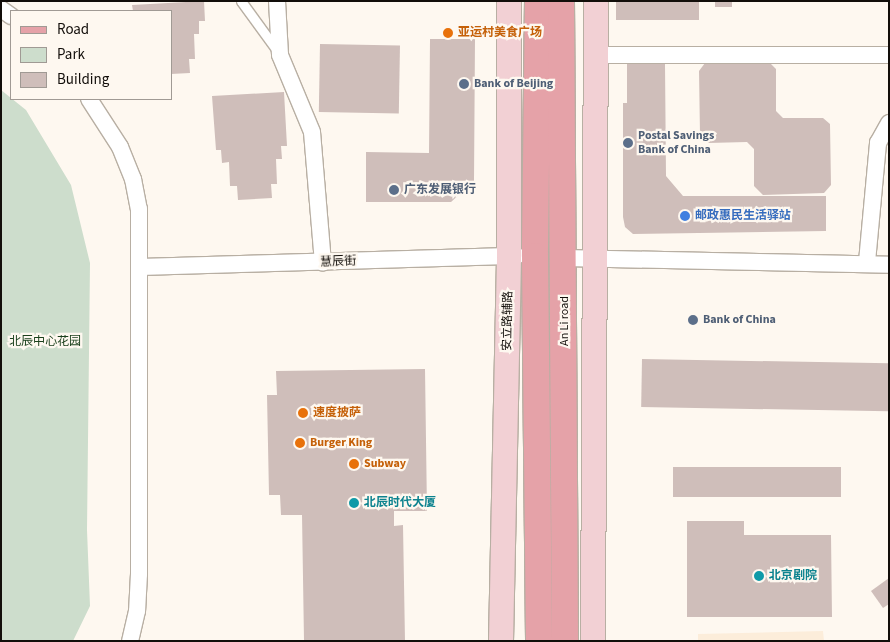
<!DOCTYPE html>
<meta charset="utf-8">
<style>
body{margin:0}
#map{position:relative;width:890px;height:642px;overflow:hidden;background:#fef8f0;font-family:"Source Sans 3","Noto Sans SC",sans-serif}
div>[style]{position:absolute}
.built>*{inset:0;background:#fcedda}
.green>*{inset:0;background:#cdddcc}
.building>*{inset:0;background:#cfbeba;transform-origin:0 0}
.roads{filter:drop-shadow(1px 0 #b8afa3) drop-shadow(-1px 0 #b8afa3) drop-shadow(0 1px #b8afa3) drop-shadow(0 -1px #b8afa3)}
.lane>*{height:9px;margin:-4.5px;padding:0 4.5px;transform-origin:4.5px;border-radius:4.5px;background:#fff}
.street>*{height:16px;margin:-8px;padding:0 8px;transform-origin:8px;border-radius:8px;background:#fff}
.secondary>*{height:24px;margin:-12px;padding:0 12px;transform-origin:12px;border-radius:12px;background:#f2d0d4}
.primary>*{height:26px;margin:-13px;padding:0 13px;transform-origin:13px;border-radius:13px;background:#e5a2a8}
.dots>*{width:14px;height:14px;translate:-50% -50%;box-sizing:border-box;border:2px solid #fef8f0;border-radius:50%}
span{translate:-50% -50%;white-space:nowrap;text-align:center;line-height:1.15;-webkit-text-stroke:4.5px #fef8f0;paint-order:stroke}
.food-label{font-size:12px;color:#c56008;font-weight:700}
.left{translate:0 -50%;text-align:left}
.service-label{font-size:12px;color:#4e5e75;font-weight:700}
.shop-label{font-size:12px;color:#366cbe;font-weight:700}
.street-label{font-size:12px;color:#120e0a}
.park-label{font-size:12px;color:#1b401c}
.culture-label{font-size:12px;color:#0d838f;font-weight:700}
.frame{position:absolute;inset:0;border:2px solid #120e0a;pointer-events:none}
.legend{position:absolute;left:10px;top:10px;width:162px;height:90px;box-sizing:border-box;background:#fef8f0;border:1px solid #a09a94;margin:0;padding:6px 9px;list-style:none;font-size:15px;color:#120e0a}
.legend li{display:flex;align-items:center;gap:10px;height:25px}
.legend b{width:25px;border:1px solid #a09a94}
</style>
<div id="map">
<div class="built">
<i style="clip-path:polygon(823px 631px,824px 641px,698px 641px,698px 634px)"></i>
</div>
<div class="green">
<i style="clip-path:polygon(1px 90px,26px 110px,71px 185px,90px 263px,87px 530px,90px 606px,73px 641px,1px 641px)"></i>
</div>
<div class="building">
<i style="clip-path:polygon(204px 1px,205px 21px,199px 21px,199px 34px,194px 34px,195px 59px,189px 59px,190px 73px,171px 74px,171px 11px,133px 11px,132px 5px)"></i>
<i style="left:616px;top:1px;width:83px;height:19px"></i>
<i style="left:715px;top:1px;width:17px;height:6px"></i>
<i style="clip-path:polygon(430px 39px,475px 39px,474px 181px,451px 202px,366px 202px,366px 152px,429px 153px)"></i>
<i style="left:320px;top:44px;width:80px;height:68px;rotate:1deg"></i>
<i style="clip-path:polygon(769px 62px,776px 69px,776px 111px,783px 118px,823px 118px,830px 124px,831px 185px,824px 193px,763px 195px,754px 186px,754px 149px,747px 142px,708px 143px,700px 135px,699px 71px,705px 63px)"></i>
<i style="clip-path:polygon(627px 64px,665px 64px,666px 176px,683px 196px,826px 196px,826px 231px,633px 234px,625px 227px,623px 217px,623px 103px,627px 103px)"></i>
<i style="clip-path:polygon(284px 92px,287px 146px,281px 146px,282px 159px,276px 159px,277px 184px,271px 184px,272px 198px,238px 200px,237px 186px,230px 186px,229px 162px,222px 163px,221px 150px,216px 150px,212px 96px)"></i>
<i style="left:642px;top:359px;width:247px;height:48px;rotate:1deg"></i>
<i style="clip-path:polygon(425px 369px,427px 511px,394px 511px,394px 526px,403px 525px,405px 641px,304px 641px,302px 515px,281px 515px,280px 495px,269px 495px,267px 395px,277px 395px,276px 371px)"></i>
<i style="left:673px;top:467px;width:168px;height:30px"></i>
<i style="clip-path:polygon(687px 521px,744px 521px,744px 535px,831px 535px,832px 617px,687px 617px)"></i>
<i style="clip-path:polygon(889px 578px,889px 604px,883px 608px,871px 591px)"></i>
</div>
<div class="roads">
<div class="lane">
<i style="left:241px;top:1px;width:63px;rotate:54deg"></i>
</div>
<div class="street">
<i style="left:277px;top:1px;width:54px;rotate:86.8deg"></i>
<i style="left:280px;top:55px;width:83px;rotate:67.4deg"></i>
<i style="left:312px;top:132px;width:131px;rotate:85.2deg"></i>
<i style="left:1px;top:9px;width:12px;rotate:35deg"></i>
<i style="left:596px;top:55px;width:293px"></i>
<i style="left:89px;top:99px;width:57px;rotate:57.1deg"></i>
<i style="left:120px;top:147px;width:35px;rotate:68deg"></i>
<i style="left:133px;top:179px;width:31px;rotate:79deg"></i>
<i style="left:139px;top:209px;width:365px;rotate:90deg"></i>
<i style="left:139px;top:574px;width:37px;rotate:93deg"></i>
<i style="left:137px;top:611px;width:31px;rotate:103deg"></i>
<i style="left:565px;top:258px;width:324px;rotate:1.2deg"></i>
<i style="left:867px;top:262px;width:120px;rotate:-84.7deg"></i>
<i style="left:878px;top:143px;width:23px;rotate:-61deg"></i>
<i style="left:140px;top:267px;width:377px;rotate:-1.7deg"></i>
</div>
<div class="secondary">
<i style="left:501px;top:641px;width:385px;rotate:-88.8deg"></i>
<i style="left:509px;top:256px;width:255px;rotate:-90deg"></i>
<i style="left:593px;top:641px;width:640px;rotate:-89.73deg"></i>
</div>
<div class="primary">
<i style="left:538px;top:1px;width:255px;rotate:90.7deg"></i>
<i style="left:535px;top:256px;width:385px;rotate:89.4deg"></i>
<i style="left:561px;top:1px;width:640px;rotate:89.64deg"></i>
</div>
</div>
<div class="dots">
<i style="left:448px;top:33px;background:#e8710a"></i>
<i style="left:464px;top:84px;background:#5c6f8a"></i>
<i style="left:628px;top:143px;background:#5c6f8a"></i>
<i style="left:394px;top:190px;background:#5c6f8a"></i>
<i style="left:685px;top:216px;background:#3f7fe0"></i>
<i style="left:693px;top:320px;background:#5c6f8a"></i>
<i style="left:303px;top:413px;background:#e8710a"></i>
<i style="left:300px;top:443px;background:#e8710a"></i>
<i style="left:354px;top:464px;background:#e8710a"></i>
<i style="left:354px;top:503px;background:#0f9aa8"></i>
<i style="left:759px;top:576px;background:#0f9aa8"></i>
</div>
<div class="food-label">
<span class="left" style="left:458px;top:33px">亚运村美食广场</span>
<span class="left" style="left:313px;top:413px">速度披萨</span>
<span class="left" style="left:310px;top:443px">Burger King</span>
<span class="left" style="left:364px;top:464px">Subway</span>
</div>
<div class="service-label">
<span class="left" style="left:474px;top:84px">Bank of Beijing</span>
<span class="left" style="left:638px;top:143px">Postal Savings<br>Bank of China</span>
<span class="left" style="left:404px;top:190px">广东发展银行</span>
<span class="left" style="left:703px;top:320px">Bank of China</span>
</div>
<div class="shop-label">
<span class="left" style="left:695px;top:216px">邮政惠民生活驿站</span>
</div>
<div class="street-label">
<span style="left:338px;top:262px;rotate:-2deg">慧辰街</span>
<span style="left:508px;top:321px;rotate:-89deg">安立路辅路</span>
<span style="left:565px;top:321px;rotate:-90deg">An Li road</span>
</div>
<div class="park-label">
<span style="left:45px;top:342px">北辰中心花园</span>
</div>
<div class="culture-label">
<span class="left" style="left:364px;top:503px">北辰时代大厦</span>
<span class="left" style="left:769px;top:576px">北京剧院</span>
</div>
<div class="frame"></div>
<ul class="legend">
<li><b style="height:6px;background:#e5a2a8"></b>Road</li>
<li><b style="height:14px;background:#cdddcc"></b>Park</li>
<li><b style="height:14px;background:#cfbeba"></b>Building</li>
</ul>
</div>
